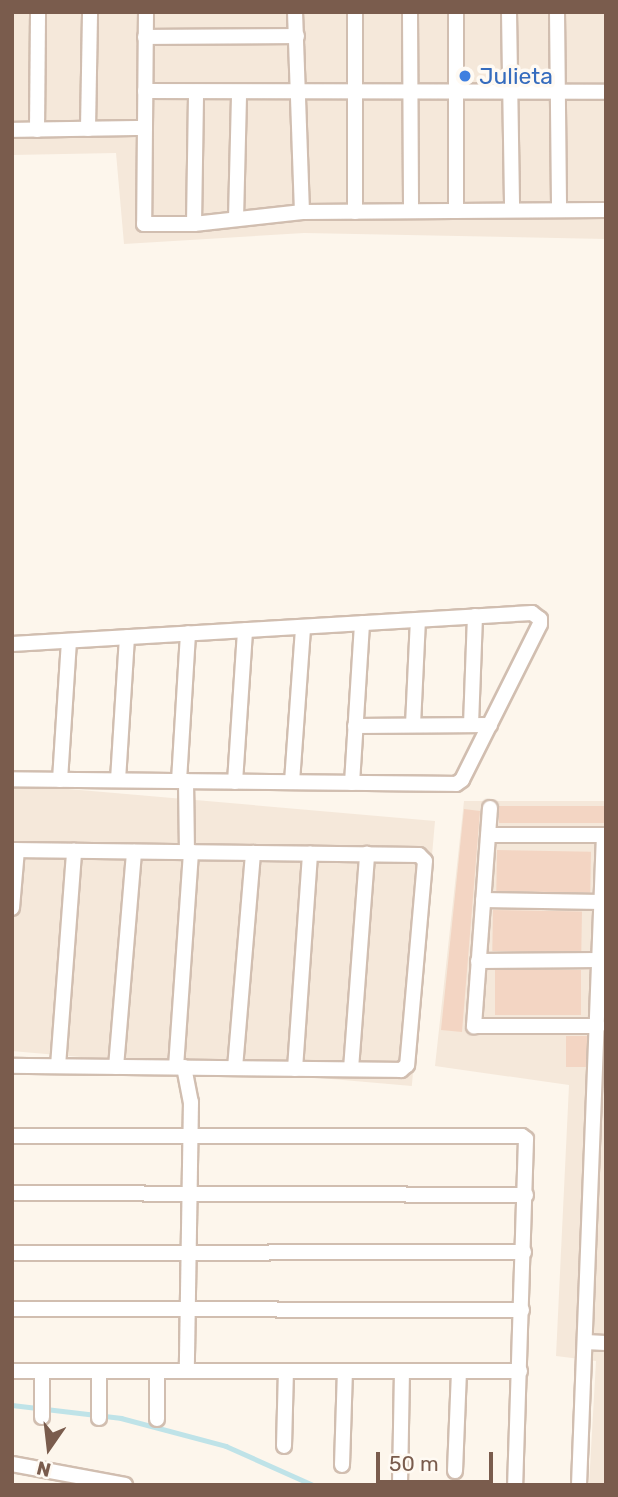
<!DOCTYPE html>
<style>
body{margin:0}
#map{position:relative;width:618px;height:1497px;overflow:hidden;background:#fdf6ec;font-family:Rubik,sans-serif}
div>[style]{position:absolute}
.residential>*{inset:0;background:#f5e8da;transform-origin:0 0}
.stream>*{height:4.5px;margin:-2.25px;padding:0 2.25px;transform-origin:2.25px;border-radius:2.25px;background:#bfe3e8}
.building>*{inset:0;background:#f3d5c3;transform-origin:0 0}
.roads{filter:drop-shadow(2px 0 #d1beb0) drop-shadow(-2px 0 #d1beb0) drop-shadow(0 2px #d1beb0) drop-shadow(0 -2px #d1beb0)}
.street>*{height:14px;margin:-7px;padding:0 7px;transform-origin:7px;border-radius:7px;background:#fff}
.dots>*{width:19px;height:19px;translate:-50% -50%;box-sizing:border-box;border:4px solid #fffaf3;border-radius:50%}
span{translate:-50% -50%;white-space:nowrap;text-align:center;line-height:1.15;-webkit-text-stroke:7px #fffaf3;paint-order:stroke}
.shop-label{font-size:23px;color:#366cbe}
.left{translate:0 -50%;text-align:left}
.frame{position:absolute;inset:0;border:14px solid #7a5c4d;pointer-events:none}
.north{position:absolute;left:14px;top:1413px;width:70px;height:70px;-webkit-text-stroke:5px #fffaf3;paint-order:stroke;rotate:194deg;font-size:19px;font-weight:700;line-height:28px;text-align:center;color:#7a5c4d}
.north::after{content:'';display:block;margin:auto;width:24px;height:32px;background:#7a5c4d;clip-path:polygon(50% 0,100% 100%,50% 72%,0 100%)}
.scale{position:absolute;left:376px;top:1452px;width:117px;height:32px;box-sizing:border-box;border:4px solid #7a5c4d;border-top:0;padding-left:9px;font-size:21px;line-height:24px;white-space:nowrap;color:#7a5c4d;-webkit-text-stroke:5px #fffaf3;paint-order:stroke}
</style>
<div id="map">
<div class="residential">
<i style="clip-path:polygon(12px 12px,606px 12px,606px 239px,304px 233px,124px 244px,116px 153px,12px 155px)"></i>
<i style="clip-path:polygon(464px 801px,606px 801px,606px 1485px,589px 1485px,596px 1361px,556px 1356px,569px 1085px,435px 1066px)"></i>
<i style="left:435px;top:821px;width:266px;height:423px;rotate:95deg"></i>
</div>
<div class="stream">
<i style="left:12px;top:1405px;width:110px;rotate:6.8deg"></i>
<i style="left:121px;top:1418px;width:109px;rotate:14.9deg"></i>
<i style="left:226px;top:1446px;width:95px;rotate:24.1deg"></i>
</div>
<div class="building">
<i style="left:606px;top:806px;width:17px;height:107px;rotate:90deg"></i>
<i style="clip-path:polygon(464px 809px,480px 811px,462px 1032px,441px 1030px)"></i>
<i style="left:497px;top:850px;width:94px;height:41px;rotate:1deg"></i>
<i style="left:493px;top:910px;width:89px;height:41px;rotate:1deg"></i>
<i style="left:495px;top:970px;width:86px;height:45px"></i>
<i style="left:566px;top:1036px;width:21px;height:31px"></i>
</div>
<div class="roads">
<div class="street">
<i style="left:146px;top:12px;width:212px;rotate:90.5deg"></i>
<i style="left:144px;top:224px;width:50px"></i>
<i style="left:194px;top:224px;width:109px;rotate:-6.3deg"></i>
<i style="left:302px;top:212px;width:304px;rotate:-0.4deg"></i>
<i style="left:295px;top:12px;width:200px;rotate:88deg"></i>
<i style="left:410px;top:12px;width:199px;rotate:89.7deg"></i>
<i style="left:456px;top:12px;width:199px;rotate:90deg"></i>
<i style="left:509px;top:12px;width:198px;rotate:89.1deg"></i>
<i style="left:557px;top:12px;width:198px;rotate:89.4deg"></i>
<i style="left:145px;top:37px;width:152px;rotate:-0.4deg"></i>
<i style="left:145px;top:91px;width:461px;rotate:0.1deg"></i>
<i style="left:88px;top:129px;width:117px;rotate:-89deg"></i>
<i style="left:12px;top:130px;width:133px;rotate:-0.9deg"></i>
<i style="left:37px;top:130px;width:118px;rotate:-89.5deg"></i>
<i style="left:355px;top:212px;width:200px;rotate:-90deg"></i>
<i style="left:236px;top:219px;width:126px;rotate:-88.6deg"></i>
<i style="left:194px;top:224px;width:131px;rotate:-89.1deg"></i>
<i style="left:12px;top:644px;width:521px;rotate:-3.41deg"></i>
<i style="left:532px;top:613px;width:10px;rotate:37deg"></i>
<i style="left:540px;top:619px;width:5px;rotate:90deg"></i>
<i style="left:540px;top:624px;width:174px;rotate:116.6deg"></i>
<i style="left:462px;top:780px;width:7px;rotate:146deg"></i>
<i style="left:456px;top:784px;width:444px;rotate:-179.4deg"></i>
<i style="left:413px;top:725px;width:105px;rotate:-87.3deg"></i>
<i style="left:471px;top:725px;width:109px;rotate:-87.9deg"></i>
<i style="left:355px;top:726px;width:135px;rotate:-0.4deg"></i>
<i style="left:60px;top:780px;width:139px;rotate:-86.3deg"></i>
<i style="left:118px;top:780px;width:143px;rotate:-86.4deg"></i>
<i style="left:179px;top:781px;width:148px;rotate:-86.5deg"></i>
<i style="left:186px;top:781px;width:71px;rotate:89.2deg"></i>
<i style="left:235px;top:782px;width:152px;rotate:-86.2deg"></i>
<i style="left:292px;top:782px;width:155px;rotate:-85.9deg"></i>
<i style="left:352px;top:783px;width:160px;rotate:-86.4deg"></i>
<i style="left:490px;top:808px;width:219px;rotate:94.2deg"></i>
<i style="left:474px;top:1026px;width:124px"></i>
<i style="left:490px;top:835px;width:116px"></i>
<i style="left:12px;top:850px;width:407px;rotate:0.7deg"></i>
<i style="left:419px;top:855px;width:8px;rotate:45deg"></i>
<i style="left:425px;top:861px;width:205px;rotate:95deg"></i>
<i style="left:407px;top:1065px;width:8px;rotate:140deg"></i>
<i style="left:401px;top:1070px;width:389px;rotate:-179.4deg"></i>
<i style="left:483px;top:900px;width:119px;rotate:1deg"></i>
<i style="left:12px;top:908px;width:58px;rotate:-85.1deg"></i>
<i style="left:478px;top:961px;width:122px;rotate:-0.5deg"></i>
<i style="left:58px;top:1066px;width:216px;rotate:-85.7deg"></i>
<i style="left:116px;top:1067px;width:216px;rotate:-85.2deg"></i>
<i style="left:176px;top:1067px;width:216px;rotate:-86deg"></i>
<i style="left:184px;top:1067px;width:36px;rotate:79deg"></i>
<i style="left:191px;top:1102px;width:269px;rotate:90.9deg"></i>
<i style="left:235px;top:1068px;width:216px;rotate:-85.2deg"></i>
<i style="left:295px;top:1069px;width:216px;rotate:-86deg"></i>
<i style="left:351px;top:1069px;width:216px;rotate:-85.7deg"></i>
<i style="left:12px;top:1136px;width:510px"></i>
<i style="left:522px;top:1136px;width:5px;rotate:37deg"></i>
<i style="left:526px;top:1139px;width:346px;rotate:91.8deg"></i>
<i style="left:12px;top:1193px;width:514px;rotate:0.22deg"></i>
<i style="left:12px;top:1253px;width:512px;rotate:-0.11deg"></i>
<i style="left:12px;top:1309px;width:510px;rotate:0.11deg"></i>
<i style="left:585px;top:1342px;width:21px;rotate:3deg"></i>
<i style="left:12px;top:1371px;width:508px"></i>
<i style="left:42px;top:1417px;width:46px;rotate:-90deg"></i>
<i style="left:99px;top:1418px;width:47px;rotate:-90deg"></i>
<i style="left:157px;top:1419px;width:48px;rotate:-90deg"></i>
<i style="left:284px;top:1446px;width:75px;rotate:-88.5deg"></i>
<i style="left:12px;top:1464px;width:115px;rotate:10.5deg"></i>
<i style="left:342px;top:1465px;width:94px;rotate:-88.2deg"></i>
<i style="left:455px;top:1471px;width:100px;rotate:-87.7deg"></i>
<i style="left:400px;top:1485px;width:114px;rotate:-89deg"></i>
<i style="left:579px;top:1485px;width:650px;rotate:-87.8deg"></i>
</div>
</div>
<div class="dots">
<i style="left:465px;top:76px;background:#3f7fe0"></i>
</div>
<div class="shop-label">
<span class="left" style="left:479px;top:76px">Julieta</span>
</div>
<div class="frame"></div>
<div class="north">N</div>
<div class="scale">50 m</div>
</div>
